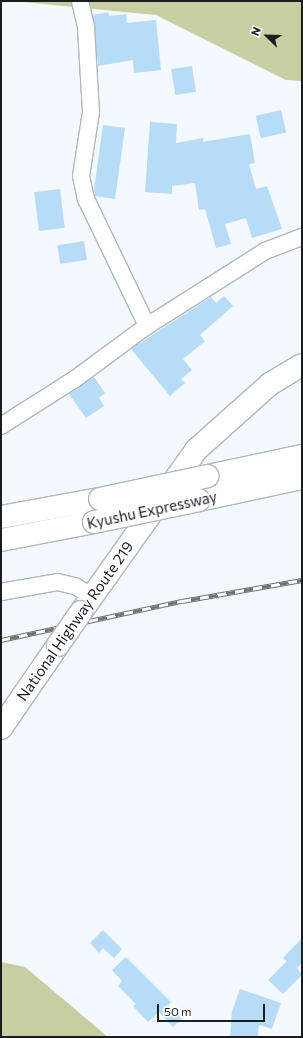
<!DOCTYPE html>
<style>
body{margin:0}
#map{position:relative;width:303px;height:1038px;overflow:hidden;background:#f3f9fe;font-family:Commissioner,sans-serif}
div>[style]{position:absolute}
.green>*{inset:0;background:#c7cea2}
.building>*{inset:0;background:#b7dcf7;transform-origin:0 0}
.roads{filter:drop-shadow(1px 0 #b0b8bd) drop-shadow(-1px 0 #b0b8bd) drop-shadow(0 1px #b0b8bd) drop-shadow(0 -1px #b0b8bd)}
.minor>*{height:16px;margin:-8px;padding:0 8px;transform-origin:8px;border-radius:8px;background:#fff}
.trunk>*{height:22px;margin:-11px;padding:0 11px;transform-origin:11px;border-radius:11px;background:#fff}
.motorway>*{height:22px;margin:-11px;padding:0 11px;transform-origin:11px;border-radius:11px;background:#fff}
.rail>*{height:4.5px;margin-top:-2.25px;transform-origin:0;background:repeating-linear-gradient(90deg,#fff 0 9px,#6f7376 0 18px);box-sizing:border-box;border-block:1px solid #6f7376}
.bridges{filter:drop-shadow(1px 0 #b0b8bd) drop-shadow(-1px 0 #b0b8bd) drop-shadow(0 1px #b0b8bd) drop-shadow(0 -1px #b0b8bd)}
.trunk-bridge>*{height:22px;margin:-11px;padding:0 11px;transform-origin:11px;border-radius:11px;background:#fff}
.motorway-bridge>*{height:22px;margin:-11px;padding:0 11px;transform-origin:11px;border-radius:11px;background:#fff}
span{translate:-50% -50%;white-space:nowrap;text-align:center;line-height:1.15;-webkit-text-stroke:3px #fff;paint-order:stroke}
.street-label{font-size:15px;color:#1b1e21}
.frame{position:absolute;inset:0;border:2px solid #1b1e21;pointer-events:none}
.north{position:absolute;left:247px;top:16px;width:40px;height:40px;-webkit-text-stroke:3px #fff;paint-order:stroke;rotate:293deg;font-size:11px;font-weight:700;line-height:16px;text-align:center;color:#1b1e21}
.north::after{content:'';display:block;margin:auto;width:14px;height:18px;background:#1b1e21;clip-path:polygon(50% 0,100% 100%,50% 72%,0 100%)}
.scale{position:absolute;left:157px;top:1004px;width:108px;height:18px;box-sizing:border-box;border:2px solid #1b1e21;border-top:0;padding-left:5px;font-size:12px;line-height:14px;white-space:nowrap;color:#1b1e21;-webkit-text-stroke:3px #fff;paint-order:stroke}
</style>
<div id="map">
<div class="green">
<i style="clip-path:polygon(12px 1px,301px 1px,302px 81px,286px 80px,156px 15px)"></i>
<i style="clip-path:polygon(1px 962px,25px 967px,108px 1037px,1px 1037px)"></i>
</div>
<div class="building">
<i style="clip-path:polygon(108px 12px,109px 16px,126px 14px,127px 23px,156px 20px,161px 70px,134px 73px,133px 60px,98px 66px,93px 15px)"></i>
<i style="left:192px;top:66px;width:26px;height:21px;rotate:81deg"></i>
<i style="left:281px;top:110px;width:23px;height:26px;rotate:77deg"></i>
<i style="clip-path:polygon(150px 122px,177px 124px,176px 143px,203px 138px,203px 142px,250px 134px,255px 163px,249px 164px,256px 189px,267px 186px,282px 229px,252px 238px,246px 218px,225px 224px,231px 244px,216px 248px,205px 209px,199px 210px,195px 183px,172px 186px,172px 194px,145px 192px)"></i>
<i style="clip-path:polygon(103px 125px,125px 128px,115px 199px,95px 196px,94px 190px)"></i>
<i style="left:60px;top:189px;width:39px;height:26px;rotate:83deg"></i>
<i style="left:84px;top:241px;width:19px;height:27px;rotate:81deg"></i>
<i style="clip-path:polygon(224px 296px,233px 306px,200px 335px,205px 341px,183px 359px,192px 370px,181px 379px,185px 383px,170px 396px,131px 349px,211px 297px,216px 303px)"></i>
<i style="clip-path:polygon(94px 377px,105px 393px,99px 398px,104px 406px,86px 418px,69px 394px)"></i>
<i style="clip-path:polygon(103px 930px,122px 949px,114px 958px,103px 948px,99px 953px,90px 943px)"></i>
<i style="clip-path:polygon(302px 938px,302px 963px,297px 968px,302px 975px,283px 994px,268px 980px,287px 961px,283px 958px)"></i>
<i style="clip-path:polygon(126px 957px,171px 1002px,168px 1005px,182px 1019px,173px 1027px,159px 1012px,148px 1022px,133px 1006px,136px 1004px,118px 986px,122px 981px,112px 970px)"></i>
<i style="clip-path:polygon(240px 989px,281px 1003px,272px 1029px,259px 1025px,258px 1037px,230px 1037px,232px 1011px)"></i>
</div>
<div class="roads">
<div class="minor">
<i style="left:80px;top:1px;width:28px;rotate:77deg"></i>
<i style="left:86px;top:28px;width:84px;rotate:86.6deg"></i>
<i style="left:91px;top:112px;width:65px;rotate:98.9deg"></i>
<i style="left:81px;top:176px;width:24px;rotate:78deg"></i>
<i style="left:86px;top:199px;width:141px;rotate:64.3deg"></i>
<i style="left:1px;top:426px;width:88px;rotate:-32.4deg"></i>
<i style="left:75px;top:379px;width:89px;rotate:-36.4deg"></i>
<i style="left:147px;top:326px;width:140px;rotate:-32.4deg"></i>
<i style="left:265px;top:251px;width:40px;rotate:-21deg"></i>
<i style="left:1px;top:592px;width:57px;rotate:-10.1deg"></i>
<i style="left:57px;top:582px;width:18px;rotate:13deg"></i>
<i style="left:75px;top:586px;width:19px;rotate:32deg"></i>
</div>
<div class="trunk">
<i style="left:81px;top:612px;width:199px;rotate:-54.6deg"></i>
<i style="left:196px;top:450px;width:99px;rotate:-41.7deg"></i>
<i style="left:270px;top:384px;width:37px;rotate:-31deg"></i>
<i style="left:1px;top:728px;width:101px;rotate:-55.5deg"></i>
</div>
<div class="motorway">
<i style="left:208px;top:476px;width:96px;rotate:-12deg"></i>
<i style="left:199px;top:500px;width:105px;rotate:-12.1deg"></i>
<i style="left:1px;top:517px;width:101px;rotate:-10.3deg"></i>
<i style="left:1px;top:540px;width:95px;rotate:-11deg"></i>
</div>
</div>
<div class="rail">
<i style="left:1px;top:640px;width:185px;rotate:-12.2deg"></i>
<i style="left:182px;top:601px;width:122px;rotate:-9.9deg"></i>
</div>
<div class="bridges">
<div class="trunk-bridge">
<i style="left:58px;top:645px;width:40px;rotate:-55.1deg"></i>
</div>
<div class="motorway-bridge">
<i style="left:100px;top:499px;width:110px;rotate:-12deg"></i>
<i style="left:94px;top:522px;width:107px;rotate:-11.8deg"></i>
</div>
</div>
<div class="street-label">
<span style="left:152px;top:510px;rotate:-12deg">Kyushu Expressway</span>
<span style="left:75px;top:621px;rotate:-55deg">National Highway Route 219</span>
</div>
<div class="frame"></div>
<div class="north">N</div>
<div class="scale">50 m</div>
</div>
